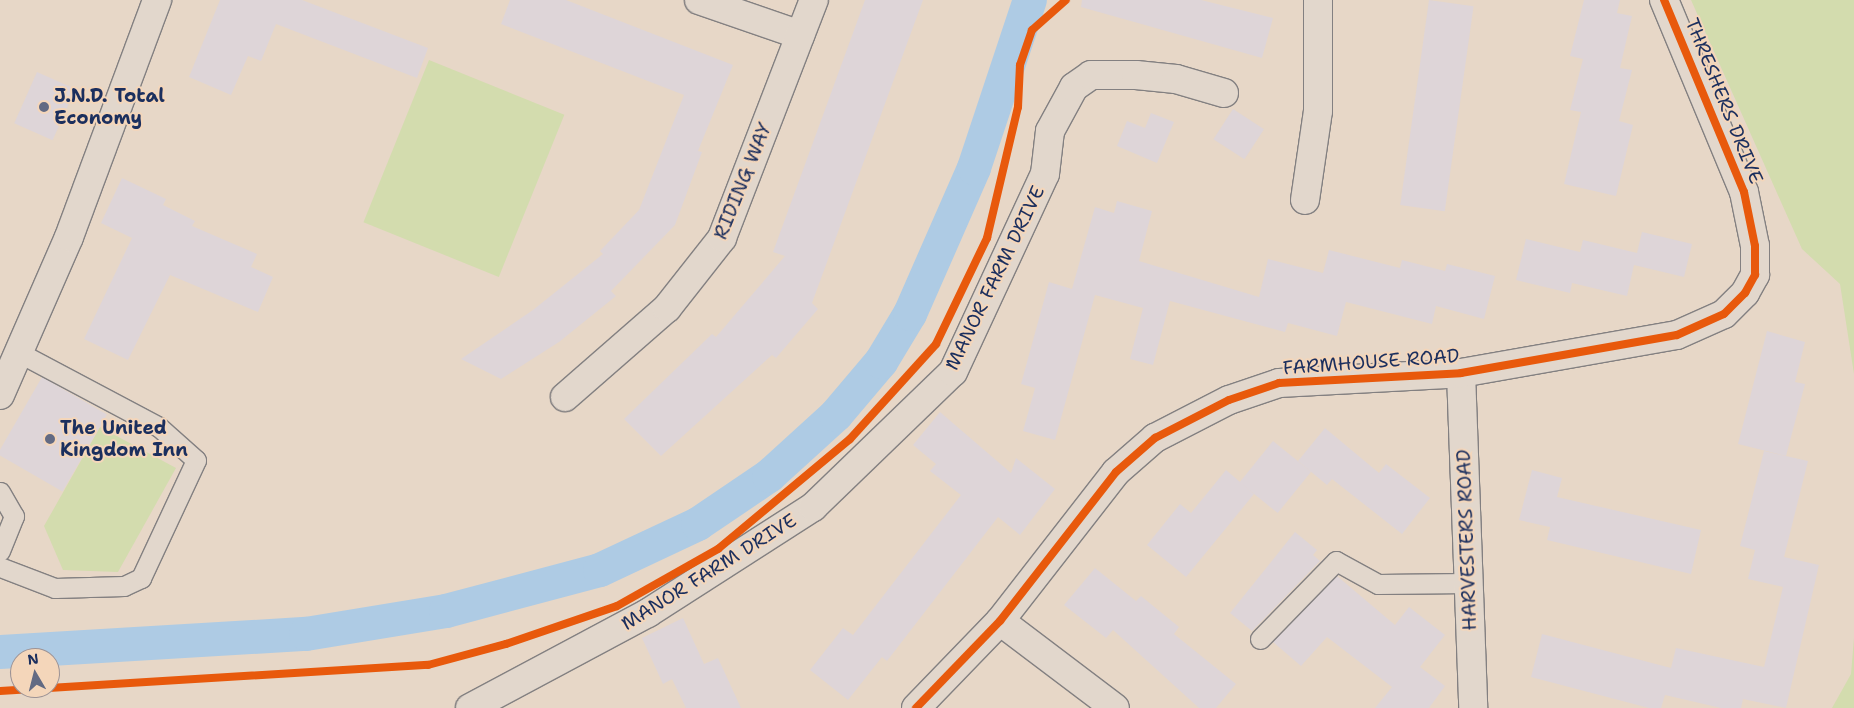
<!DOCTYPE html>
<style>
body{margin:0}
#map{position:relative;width:1854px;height:708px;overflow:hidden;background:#e7d7c7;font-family:"Shantell Sans",sans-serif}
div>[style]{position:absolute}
.green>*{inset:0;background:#d3dcae;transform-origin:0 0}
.canal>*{height:34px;margin:-17px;padding:0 17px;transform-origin:17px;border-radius:17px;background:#aecbe4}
.building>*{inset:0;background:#ded5d8;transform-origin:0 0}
.roads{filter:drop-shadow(1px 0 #838081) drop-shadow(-1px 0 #838081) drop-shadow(0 1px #838081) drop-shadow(0 -1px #838081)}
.service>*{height:19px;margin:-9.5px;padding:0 9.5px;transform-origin:9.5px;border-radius:9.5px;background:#e2d7cc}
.minor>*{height:28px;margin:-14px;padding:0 14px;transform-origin:14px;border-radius:14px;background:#e2d7cc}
.tertiary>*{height:28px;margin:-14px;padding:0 14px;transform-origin:14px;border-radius:14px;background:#e2d7cc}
.cycleway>*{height:8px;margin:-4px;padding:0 4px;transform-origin:4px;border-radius:4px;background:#e8590c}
.dots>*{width:14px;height:14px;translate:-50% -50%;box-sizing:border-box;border:2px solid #f4d6ba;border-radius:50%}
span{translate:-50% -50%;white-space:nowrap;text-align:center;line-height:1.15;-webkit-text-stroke:4px #f4d6ba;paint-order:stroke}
.poi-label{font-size:19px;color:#1b2f5e;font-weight:700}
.left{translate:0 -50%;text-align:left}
.street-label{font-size:19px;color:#1b2f5e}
.north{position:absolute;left:10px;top:648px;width:50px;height:50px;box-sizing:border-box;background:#f4d6ba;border:1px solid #9d9395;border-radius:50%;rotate:352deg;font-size:14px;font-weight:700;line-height:20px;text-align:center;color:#1b2f5e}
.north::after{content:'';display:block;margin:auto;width:18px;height:22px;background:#626a83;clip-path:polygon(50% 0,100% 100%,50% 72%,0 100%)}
</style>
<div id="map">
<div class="green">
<i style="clip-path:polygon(1691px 0,1854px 0,1854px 374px,1840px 284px,1802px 249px)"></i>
<i style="left:429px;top:60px;width:146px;height:175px;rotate:22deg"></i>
<i style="clip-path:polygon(100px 427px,176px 468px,118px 572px,63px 570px,44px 526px)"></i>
<i style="clip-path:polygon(1854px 638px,1854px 708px,1832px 708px,1851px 674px)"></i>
</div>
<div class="canal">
<i style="left:0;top:652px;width:307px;rotate:-3.4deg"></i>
<i style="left:306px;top:634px;width:142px;rotate:-9.3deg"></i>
<i style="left:446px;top:611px;width:159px;rotate:-14.9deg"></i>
<i style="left:600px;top:570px;width:108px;rotate:-25.1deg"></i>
<i style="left:698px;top:524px;width:86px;rotate:-34.1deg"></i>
<i style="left:769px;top:476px;width:91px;rotate:-42.3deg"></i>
<i style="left:836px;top:415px;width:70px;rotate:-49.7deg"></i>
<i style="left:881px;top:362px;width:56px;rotate:-58.9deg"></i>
<i style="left:910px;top:314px;width:159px;rotate:-66.3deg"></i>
<i style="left:974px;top:168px;width:177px;rotate:-71.6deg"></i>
</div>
<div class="building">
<i style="clip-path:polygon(220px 0,302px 0,428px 48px,417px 78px,276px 24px,261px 61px,248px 56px,231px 95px,189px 77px)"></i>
<i style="clip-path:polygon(510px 0,566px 0,733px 65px,698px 151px,702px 152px,675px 225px,611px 291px,616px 296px,559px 342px,501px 379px,461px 359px,533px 310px,603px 254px,600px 251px,639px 210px,684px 95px,501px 24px)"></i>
<i style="clip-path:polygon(865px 0,923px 0,812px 303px,818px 309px,776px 358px,772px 355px,661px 456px,624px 419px,712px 334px,716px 337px,785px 256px,773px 252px)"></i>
<i style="clip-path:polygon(1082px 0,1201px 0,1273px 18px,1262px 58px,1081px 7px)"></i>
<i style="left:1429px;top:0;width:45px;height:207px;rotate:8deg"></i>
<i style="clip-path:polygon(1584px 0,1620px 0,1617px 13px,1632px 16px,1620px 68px,1632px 70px,1619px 121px,1633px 125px,1616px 196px,1564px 184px,1581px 112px,1570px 110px,1583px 59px,1570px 56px)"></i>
<i style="left:37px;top:72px;width:42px;height:56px;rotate:24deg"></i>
<i style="left:1233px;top:109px;width:37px;height:36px;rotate:33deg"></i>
<i style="clip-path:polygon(1151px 113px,1174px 122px,1157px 163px,1117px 146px,1127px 121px,1145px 128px)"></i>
<i style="clip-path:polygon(122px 178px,166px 199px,163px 205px,195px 221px,192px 226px,257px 254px,251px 267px,273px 277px,258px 312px,170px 275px,128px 360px,84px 339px,132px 238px,101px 223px)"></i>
<i style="clip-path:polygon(1117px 201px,1152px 211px,1139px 261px,1259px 297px,1268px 259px,1323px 273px,1329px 250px,1400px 268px,1402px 260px,1445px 271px,1447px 264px,1495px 276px,1484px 319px,1436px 306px,1432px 324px,1346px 302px,1337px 336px,1288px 323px,1285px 332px,1170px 301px,1153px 365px,1130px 359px,1143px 308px,1095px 295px,1055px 440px,1023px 431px,1035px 388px,1021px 384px,1049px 282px,1072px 289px,1095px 207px,1114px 213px)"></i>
<i style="clip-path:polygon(1642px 232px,1692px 244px,1684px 277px,1634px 265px,1627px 296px,1572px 283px,1570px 293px,1516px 280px,1526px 239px,1580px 252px,1583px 240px,1637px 253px)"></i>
<i style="clip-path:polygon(1767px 331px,1805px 342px,1795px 382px,1805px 384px,1786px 456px,1738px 444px)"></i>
<i style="left:42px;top:377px;width:75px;height:89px;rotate:30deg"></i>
<i style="clip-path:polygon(940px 412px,1011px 473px,1016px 458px,1055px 489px,1020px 535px,998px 517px,887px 661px,882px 657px,848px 700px,810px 670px,843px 628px,853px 635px,961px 495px,930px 471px,936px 464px,913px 445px)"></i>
<i style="clip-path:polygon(1325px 428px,1379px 473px,1386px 464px,1430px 498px,1402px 534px,1332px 479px,1327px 485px,1298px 461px)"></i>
<i style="left:1273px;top:441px;width:49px;height:53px;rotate:39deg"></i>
<i style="clip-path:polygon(1764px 451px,1808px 461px,1784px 557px,1819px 565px,1786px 708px,1743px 699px,1741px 708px,1721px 708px,1665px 695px,1661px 708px,1649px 708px,1531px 677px,1542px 634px,1671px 668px,1676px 648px,1764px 667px,1783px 587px,1748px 579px,1755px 550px,1740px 546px)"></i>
<i style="clip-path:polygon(1226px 470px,1254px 494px,1186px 577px,1147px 545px,1180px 504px,1191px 513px)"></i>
<i style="clip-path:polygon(1532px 470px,1562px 478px,1557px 497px,1701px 530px,1691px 574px,1547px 540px,1550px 527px,1519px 520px)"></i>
<i style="clip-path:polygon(1295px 532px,1317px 550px,1313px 555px,1320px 561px,1252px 631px,1230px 613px)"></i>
<i style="clip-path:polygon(1095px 568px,1136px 601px,1141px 596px,1179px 627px,1174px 634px,1236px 684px,1216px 708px,1199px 708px,1113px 630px,1106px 638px,1064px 605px)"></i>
<i style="clip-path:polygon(1337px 576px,1395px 625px,1409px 607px,1445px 635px,1420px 667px,1445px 686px,1429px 708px,1375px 708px,1392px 687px,1327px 637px,1301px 666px,1273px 642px)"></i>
<i style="clip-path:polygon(683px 618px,704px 664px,718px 658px,741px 708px,686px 708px,672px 679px,663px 684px,642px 638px)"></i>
</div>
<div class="roads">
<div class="service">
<i style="left:0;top:492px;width:28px;rotate:60deg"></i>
<i style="left:14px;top:516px;width:38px;rotate:112deg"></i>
<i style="left:0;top:567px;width:59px;rotate:20.9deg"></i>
<i style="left:55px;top:588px;width:69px;rotate:-1.7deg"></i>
<i style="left:124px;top:586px;width:19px;rotate:-25deg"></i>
<i style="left:141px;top:578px;width:130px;rotate:-65deg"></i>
<i style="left:196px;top:460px;width:50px;rotate:-138.3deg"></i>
<i style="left:159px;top:427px;width:157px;rotate:-152deg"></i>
<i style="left:1260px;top:639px;width:109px;rotate:-45.7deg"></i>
<i style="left:1336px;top:561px;width:48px;rotate:28.7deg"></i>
<i style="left:1378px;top:584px;width:91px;rotate:-0.6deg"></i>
</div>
<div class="minor">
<i style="left:699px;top:0;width:107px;rotate:19.1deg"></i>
<i style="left:1305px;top:200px;width:90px;rotate:-81.7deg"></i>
<i style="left:1318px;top:111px;width:111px;rotate:-90deg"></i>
<i style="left:1461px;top:373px;width:335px;rotate:87.9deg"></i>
<i style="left:565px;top:397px;width:135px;rotate:-41.1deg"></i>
<i style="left:667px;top:308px;width:89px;rotate:-51.8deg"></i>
<i style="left:722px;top:238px;width:255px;rotate:-68.9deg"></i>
<i style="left:1000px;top:621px;width:144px;rotate:37.1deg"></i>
<i style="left:470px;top:708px;width:202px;rotate:-28.1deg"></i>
<i style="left:648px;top:613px;width:196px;rotate:-32.7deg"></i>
<i style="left:813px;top:507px;width:194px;rotate:-44deg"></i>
<i style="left:953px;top:372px;width:218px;rotate:-65.1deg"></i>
<i style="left:1045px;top:174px;width:43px;rotate:-83.4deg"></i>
<i style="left:1050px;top:131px;width:50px;rotate:-61.4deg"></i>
<i style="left:1074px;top:87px;width:21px;rotate:-35deg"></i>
<i style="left:1091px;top:75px;width:45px"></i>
<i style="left:1136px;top:75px;width:40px;rotate:5.7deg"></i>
<i style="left:1176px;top:79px;width:50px;rotate:16.3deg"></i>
<i style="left:916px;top:708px;width:121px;rotate:-46deg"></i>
<i style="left:1000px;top:621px;width:189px;rotate:-52.1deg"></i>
<i style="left:1116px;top:472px;width:52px;rotate:-41.1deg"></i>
<i style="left:1155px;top:438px;width:83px;rotate:-27.2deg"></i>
<i style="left:1229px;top:400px;width:53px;rotate:-18.8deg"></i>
<i style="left:1279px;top:383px;width:182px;rotate:-3.1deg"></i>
<i style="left:1461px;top:373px;width:219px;rotate:-10deg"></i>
<i style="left:1677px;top:335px;width:51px;rotate:-24.1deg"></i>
<i style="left:1724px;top:314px;width:30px;rotate:-45deg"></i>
<i style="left:1745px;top:293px;width:21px;rotate:-61deg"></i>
<i style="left:1755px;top:275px;width:29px;rotate:-90deg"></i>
<i style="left:1755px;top:246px;width:55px;rotate:-101.5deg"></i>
<i style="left:1744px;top:192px;width:208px;rotate:-112.6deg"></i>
</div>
<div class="tertiary">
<i style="left:0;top:395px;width:172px;rotate:-66.4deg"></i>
<i style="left:69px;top:237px;width:253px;rotate:-69.6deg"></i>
</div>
</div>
<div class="cycleway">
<i style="left:0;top:691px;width:429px;rotate:-3.5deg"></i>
<i style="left:428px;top:665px;width:81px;rotate:-15.1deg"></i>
<i style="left:506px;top:644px;width:117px;rotate:-18.9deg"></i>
<i style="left:617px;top:606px;width:116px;rotate:-29.4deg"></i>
<i style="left:718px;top:549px;width:172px;rotate:-39.8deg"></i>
<i style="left:850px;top:439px;width:128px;rotate:-47.8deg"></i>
<i style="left:936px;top:344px;width:118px;rotate:-64.3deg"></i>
<i style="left:987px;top:238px;width:135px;rotate:-76.7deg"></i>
<i style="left:1018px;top:107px;width:42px;rotate:-87.3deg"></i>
<i style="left:1020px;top:65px;width:37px;rotate:-71deg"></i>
<i style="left:1032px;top:30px;width:45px;rotate:-41.4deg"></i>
<i style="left:916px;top:708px;width:121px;rotate:-46deg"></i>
<i style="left:1000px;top:621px;width:189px;rotate:-52.1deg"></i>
<i style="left:1116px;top:472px;width:52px;rotate:-41.1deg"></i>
<i style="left:1155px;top:438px;width:83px;rotate:-27.2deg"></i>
<i style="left:1229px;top:400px;width:53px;rotate:-18.8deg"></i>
<i style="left:1279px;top:383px;width:182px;rotate:-3.1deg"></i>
<i style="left:1461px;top:373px;width:219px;rotate:-10deg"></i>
<i style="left:1677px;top:335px;width:51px;rotate:-24.1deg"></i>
<i style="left:1724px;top:314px;width:30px;rotate:-45deg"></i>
<i style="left:1745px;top:293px;width:21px;rotate:-61deg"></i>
<i style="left:1755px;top:275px;width:29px;rotate:-90deg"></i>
<i style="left:1755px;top:246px;width:55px;rotate:-101.5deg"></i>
<i style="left:1744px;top:192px;width:208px;rotate:-112.6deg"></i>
</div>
<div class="dots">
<i style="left:44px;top:107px;background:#626a83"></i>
<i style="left:50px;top:439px;background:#626a83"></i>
</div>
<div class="poi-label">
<span class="left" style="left:54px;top:107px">J.N.D. Total<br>Economy</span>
<span class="left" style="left:60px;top:439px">The United<br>Kingdom Inn</span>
</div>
<div class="street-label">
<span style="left:1724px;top:101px;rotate:68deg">THRESHERS DRIVE</span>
<span style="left:743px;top:181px;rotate:-68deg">RIDING WAY</span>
<span style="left:995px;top:278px;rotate:-64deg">MANOR FARM DRIVE</span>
<span style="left:1371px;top:362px;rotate:-4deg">FARMHOUSE ROAD</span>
<span style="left:1467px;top:540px;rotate:-92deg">HARVESTERS ROAD</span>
<span style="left:709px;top:572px;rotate:-32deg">MANOR FARM DRIVE</span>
</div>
<div class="north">N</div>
</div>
